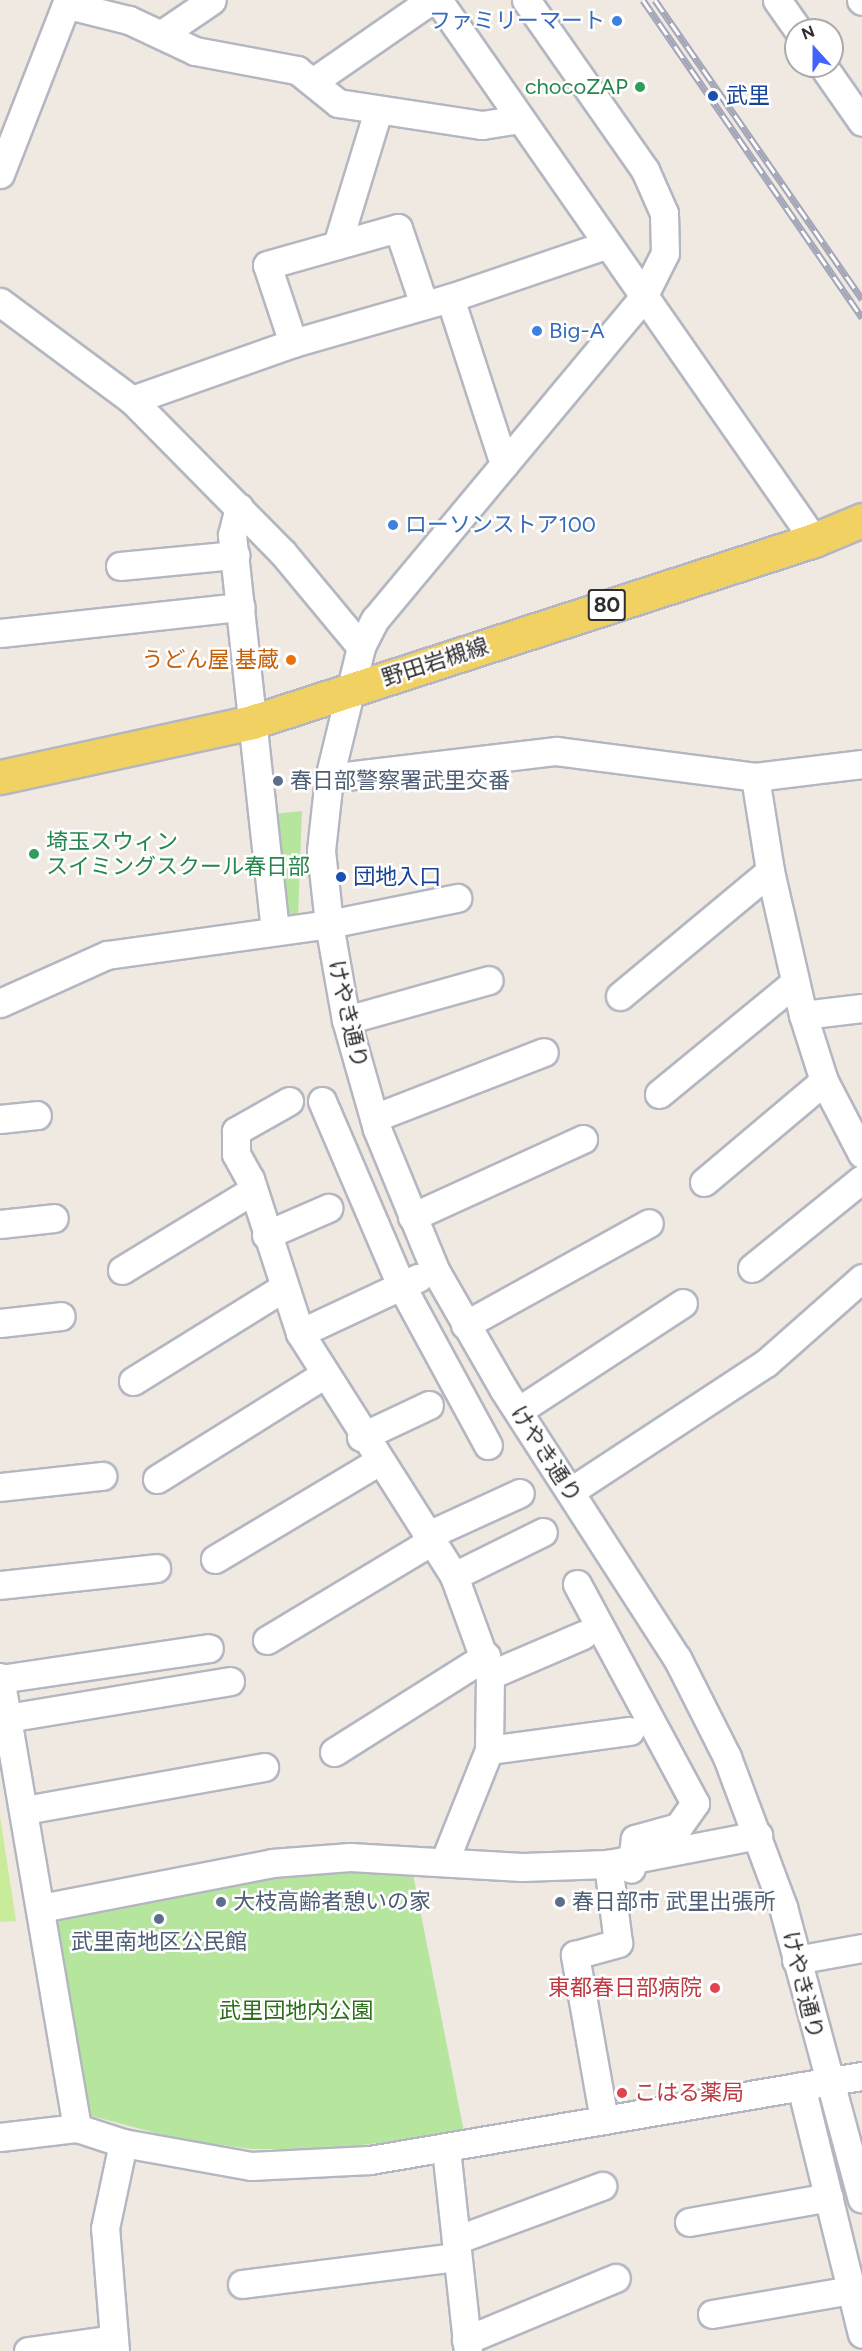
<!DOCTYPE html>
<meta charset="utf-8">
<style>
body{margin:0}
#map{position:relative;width:862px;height:2351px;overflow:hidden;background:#efe9e1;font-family:Figtree,"Noto Sans JP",sans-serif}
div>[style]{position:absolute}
.green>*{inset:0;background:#b6e59e}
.pitch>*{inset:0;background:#c9ec9a}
.roads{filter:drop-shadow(2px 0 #b4b7c1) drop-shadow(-2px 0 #b4b7c1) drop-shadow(0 2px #b4b7c1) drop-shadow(0 -2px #b4b7c1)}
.minor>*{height:27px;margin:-13.5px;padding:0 13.5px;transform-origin:13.5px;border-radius:13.5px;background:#fff}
.major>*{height:33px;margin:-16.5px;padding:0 16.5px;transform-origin:16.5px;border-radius:16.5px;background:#f2d163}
.rail>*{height:7px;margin-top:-3.5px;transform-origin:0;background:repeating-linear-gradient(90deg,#fff 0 14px,#a3a6b8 0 28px);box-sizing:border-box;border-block:2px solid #a3a6b8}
.dots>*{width:16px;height:16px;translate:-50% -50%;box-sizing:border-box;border:3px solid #fff;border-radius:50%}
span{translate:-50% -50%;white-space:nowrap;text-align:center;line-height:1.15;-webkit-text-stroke:5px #fff;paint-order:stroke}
.shield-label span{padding:2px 4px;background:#fff;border:2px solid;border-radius:4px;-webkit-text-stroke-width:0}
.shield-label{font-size:21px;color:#2e2e2e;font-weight:700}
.shop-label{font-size:22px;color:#366cbe}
.right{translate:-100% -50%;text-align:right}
.left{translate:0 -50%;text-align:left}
.leisure-label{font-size:22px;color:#27864d}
.transit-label{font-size:22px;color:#164399}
.food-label{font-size:22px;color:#c56008}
.street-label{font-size:22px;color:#2e2e2e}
.service-label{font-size:22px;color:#4e5e75}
.health-label{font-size:22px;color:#be3a42}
.park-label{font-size:22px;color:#2c6e1b}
.north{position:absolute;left:784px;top:18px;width:60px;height:60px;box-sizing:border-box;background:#fff;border:2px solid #ababab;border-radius:50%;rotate:339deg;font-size:16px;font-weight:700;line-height:24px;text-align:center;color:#2e2e2e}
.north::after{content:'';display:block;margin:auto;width:21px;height:27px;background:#4264fb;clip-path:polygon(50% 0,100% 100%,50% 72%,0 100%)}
</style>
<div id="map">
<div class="green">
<i style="clip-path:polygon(302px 811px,298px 918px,282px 919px,272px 814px)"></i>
<i style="clip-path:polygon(311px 1869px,412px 1869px,464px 2132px,331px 2149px,250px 2149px,178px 2139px,88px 2115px,53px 1921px,61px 1912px)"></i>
</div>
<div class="pitch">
<i style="clip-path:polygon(0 1816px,16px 1921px,0 1922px)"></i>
</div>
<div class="roads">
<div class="minor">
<i style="left:438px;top:0;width:658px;rotate:55.15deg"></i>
<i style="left:526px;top:0;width:208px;rotate:55deg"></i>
<i style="left:645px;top:170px;width:47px;rotate:66.2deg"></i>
<i style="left:664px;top:213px;width:40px;rotate:88.6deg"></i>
<i style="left:665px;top:253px;width:51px;rotate:116.6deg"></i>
<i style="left:642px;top:299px;width:417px;rotate:129.8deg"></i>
<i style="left:375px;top:619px;width:31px;rotate:117deg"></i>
<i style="left:361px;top:647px;width:135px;rotate:103.7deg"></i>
<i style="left:329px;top:778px;width:73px;rotate:96.3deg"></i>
<i style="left:321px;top:851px;width:73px;rotate:83.7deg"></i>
<i style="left:329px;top:924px;width:97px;rotate:80deg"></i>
<i style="left:346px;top:1020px;width:113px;rotate:74.1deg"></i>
<i style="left:377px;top:1129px;width:152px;rotate:67.6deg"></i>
<i style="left:435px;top:1270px;width:138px;rotate:60.1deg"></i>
<i style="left:504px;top:1390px;width:319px;rotate:57.2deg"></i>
<i style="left:677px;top:1658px;width:111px;rotate:63.2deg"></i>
<i style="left:727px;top:1757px;width:160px;rotate:69.5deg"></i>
<i style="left:783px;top:1907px;width:302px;rotate:74.9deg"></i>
<i style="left:777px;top:0;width:37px;rotate:55deg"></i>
<i style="left:861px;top:0;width:1px;rotate:45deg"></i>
<i style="left:68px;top:5px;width:63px;rotate:13.8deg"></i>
<i style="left:129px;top:20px;width:73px;rotate:25.2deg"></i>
<i style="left:195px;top:51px;width:104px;rotate:10.6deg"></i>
<i style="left:297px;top:70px;width:53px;rotate:38.8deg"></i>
<i style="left:338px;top:103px;width:146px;rotate:8.7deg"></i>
<i style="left:482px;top:125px;width:37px;rotate:-9deg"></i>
<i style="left:162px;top:34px;width:60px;rotate:-34.2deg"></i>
<i style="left:823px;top:66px;width:68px;rotate:55.1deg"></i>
<i style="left:314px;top:81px;width:142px;rotate:-34.7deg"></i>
<i style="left:0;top:174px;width:187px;rotate:-68.7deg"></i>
<i style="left:337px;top:245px;width:140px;rotate:-73deg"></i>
<i style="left:450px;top:298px;width:165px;rotate:-18.8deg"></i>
<i style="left:0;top:302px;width:164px;rotate:36.6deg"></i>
<i style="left:132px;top:400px;width:215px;rotate:45.4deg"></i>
<i style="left:283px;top:553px;width:122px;rotate:50.3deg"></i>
<i style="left:293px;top:343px;width:82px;rotate:-108.4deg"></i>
<i style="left:267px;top:265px;width:136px;rotate:-15.8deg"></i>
<i style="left:398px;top:228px;width:81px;rotate:71.3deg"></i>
<i style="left:132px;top:400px;width:171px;rotate:-19.5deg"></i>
<i style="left:293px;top:343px;width:163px;rotate:-16deg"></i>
<i style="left:450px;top:298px;width:175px;rotate:72deg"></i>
<i style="left:239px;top:507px;width:29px;rotate:104deg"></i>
<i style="left:232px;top:535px;width:397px;rotate:83.8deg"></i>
<i style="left:120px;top:566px;width:116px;rotate:-5.5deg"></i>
<i style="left:0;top:633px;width:242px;rotate:-6.2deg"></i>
<i style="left:755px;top:777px;width:95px;rotate:80.9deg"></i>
<i style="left:770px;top:871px;width:148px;rotate:77.1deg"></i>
<i style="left:803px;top:1015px;width:69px;rotate:72.3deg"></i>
<i style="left:824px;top:1081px;width:82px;rotate:62.5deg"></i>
<i style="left:329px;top:778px;width:229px;rotate:-6.8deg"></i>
<i style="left:556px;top:751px;width:201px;rotate:7.4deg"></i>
<i style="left:755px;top:777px;width:108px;rotate:-6.9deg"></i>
<i style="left:620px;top:996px;width:195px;rotate:-39.8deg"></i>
<i style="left:0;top:1003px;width:117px;rotate:-24.2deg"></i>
<i style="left:107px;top:955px;width:224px;rotate:-7.9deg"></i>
<i style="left:329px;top:924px;width:131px;rotate:-11.5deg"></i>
<i style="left:803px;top:1015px;width:59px;rotate:-6.8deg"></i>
<i style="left:346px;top:1020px;width:148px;rotate:-15.6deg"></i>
<i style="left:659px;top:1094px;width:175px;rotate:-39.4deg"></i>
<i style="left:289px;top:1101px;width:61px;rotate:150.5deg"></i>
<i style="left:236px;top:1131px;width:23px;rotate:90deg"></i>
<i style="left:236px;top:1154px;width:29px;rotate:61deg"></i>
<i style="left:250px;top:1179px;width:162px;rotate:72deg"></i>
<i style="left:300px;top:1333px;width:288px;rotate:57.6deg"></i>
<i style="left:454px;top:1576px;width:105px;rotate:70deg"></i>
<i style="left:490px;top:1675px;width:75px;rotate:90.8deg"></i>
<i style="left:489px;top:1750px;width:118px;rotate:111.8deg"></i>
<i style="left:322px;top:1101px;width:200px;rotate:66.8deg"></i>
<i style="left:401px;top:1285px;width:182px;rotate:61.5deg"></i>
<i style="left:374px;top:1118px;width:182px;rotate:-21.2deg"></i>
<i style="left:0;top:1119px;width:37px;rotate:-6deg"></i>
<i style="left:704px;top:1182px;width:157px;rotate:-40.1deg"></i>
<i style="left:412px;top:1217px;width:188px;rotate:-24.5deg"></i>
<i style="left:0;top:1224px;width:54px;rotate:-6.3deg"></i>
<i style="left:266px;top:1235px;width:68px;rotate:-23.5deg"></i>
<i style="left:752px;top:1268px;width:141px;rotate:-39deg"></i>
<i style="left:122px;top:1270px;width:152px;rotate:-31.3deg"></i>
<i style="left:0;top:1323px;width:61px;rotate:-6.5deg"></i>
<i style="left:465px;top:1325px;width:210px;rotate:-29deg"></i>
<i style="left:300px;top:1333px;width:130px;rotate:-25deg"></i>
<i style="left:133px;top:1381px;width:176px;rotate:-31.8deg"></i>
<i style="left:518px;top:1411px;width:197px;rotate:-33.2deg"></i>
<i style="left:361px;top:1437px;width:75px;rotate:-25.2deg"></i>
<i style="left:157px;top:1479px;width:195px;rotate:-32deg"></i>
<i style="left:0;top:1487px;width:103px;rotate:-6.2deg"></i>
<i style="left:571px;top:1491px;width:233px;rotate:-33.3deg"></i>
<i style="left:766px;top:1363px;width:128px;rotate:-41.5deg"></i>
<i style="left:426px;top:1536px;width:103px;rotate:-24.6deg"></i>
<i style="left:215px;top:1559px;width:190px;rotate:-30.8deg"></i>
<i style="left:454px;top:1576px;width:99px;rotate:-26.3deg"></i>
<i style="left:577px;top:1584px;width:249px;rotate:61.7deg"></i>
<i style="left:695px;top:1803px;width:29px;rotate:125deg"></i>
<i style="left:678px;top:1827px;width:45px;rotate:164.4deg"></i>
<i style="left:635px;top:1839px;width:30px;rotate:98deg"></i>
<i style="left:0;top:1585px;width:157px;rotate:-6.2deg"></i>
<i style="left:267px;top:1640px;width:190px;rotate:-31deg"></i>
<i style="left:490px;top:1675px;width:101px;rotate:-23.3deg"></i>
<i style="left:0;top:1677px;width:458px;rotate:80.3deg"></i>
<i style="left:0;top:1679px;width:211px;rotate:-8.4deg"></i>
<i style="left:7px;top:1718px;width:226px;rotate:-9.4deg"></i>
<i style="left:489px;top:1750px;width:142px;rotate:-7.7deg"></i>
<i style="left:334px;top:1752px;width:180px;rotate:-32.3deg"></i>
<i style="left:25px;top:1810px;width:243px;rotate:-10.2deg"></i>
<i style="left:41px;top:1908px;width:235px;rotate:-11deg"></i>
<i style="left:272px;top:1863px;width:78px;rotate:-4.4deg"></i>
<i style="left:350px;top:1857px;width:172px;rotate:3.3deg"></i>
<i style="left:522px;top:1867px;width:86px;rotate:-2deg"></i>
<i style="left:608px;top:1864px;width:153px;rotate:-10.9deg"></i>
<i style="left:796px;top:1960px;width:67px;rotate:-10.3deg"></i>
<i style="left:801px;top:2086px;width:255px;rotate:76.2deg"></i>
<i style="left:604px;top:2120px;width:168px;rotate:-100deg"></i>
<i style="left:575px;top:1955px;width:45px;rotate:-15.6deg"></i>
<i style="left:618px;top:1943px;width:80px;rotate:-97.2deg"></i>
<i style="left:0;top:2137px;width:78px;rotate:-6.7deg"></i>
<i style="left:77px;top:2128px;width:48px;rotate:18.1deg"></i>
<i style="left:123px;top:2143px;width:130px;rotate:10.2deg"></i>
<i style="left:251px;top:2166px;width:119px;rotate:-2.9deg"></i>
<i style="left:370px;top:2160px;width:499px;rotate:-9.7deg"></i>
<i style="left:446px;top:2149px;width:203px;rotate:83.8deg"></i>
<i style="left:689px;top:2222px;width:142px;rotate:-10.1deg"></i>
<i style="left:456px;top:2240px;width:156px;rotate:-20.3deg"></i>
<i style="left:242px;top:2284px;width:216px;rotate:-7.2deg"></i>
<i style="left:712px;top:2314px;width:141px;rotate:-9.8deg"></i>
<i style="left:466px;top:2340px;width:162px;rotate:-22.5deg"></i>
<i style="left:28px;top:2351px;width:87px;rotate:-7.9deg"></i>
<i style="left:115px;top:2351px;width:123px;rotate:-94.6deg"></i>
<i style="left:105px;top:2228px;width:87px;rotate:-78deg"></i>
</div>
<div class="major">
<i style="left:0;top:777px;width:258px;rotate:-12.3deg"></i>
<i style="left:252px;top:722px;width:591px;rotate:-17.94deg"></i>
<i style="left:814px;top:540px;width:52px;rotate:-22.6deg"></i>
</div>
</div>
<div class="rail">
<i style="left:643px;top:0;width:386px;rotate:55.4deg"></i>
<i style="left:655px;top:0;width:364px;rotate:55.3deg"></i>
</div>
<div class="dots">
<i style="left:617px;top:21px;background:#3f7fe0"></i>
<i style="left:640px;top:87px;background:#2e9e5b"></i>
<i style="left:713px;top:96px;background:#1a4fb4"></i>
<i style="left:537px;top:331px;background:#3f7fe0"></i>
<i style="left:393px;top:525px;background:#3f7fe0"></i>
<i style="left:291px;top:660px;background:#e8710a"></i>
<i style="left:278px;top:781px;background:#5c6f8a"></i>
<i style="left:34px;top:854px;background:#2e9e5b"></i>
<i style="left:341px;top:877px;background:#1a4fb4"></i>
<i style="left:221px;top:1902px;background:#5c6f8a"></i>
<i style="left:560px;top:1902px;background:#5c6f8a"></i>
<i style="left:159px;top:1919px;background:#5c6f8a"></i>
<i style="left:715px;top:1988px;background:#e0444e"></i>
<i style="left:622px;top:2093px;background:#e0444e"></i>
</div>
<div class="shield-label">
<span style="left:607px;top:605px">80</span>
</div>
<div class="shop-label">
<span class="right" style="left:605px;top:21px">ファミリーマート</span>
<span class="left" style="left:549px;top:331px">Big-A</span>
<span class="left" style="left:405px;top:525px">ローソンストア100</span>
</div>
<div class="leisure-label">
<span class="right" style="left:628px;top:87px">chocoZAP</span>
<span class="left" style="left:46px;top:854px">埼玉スウィン<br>スイミングスクール春日部</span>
</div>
<div class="transit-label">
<span class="left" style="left:726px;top:96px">武里</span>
<span class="left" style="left:353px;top:877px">団地入口</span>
</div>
<div class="food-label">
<span class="right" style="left:279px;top:660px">うどん屋 基蔵</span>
</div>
<div class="street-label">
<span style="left:435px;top:662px;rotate:-18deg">野田岩槻線</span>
<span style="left:348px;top:1014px;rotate:77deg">けやき通り</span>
<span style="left:546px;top:1454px;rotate:57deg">けやき通り</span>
<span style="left:803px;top:1985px;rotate:76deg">けやき通り</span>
</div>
<div class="service-label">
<span class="left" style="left:290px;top:781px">春日部警察署武里交番</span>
<span class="left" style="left:233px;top:1902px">大枝高齢者憩いの家</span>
<span class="left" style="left:572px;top:1902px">春日部市 武里出張所</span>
<span style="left:159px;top:1942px">武里南地区公民館</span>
</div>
<div class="health-label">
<span class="right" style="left:702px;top:1988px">東都春日部病院</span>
<span class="left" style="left:634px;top:2093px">こはる薬局</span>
</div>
<div class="park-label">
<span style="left:296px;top:2011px">武里団地内公園</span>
</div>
<div class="north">N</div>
</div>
